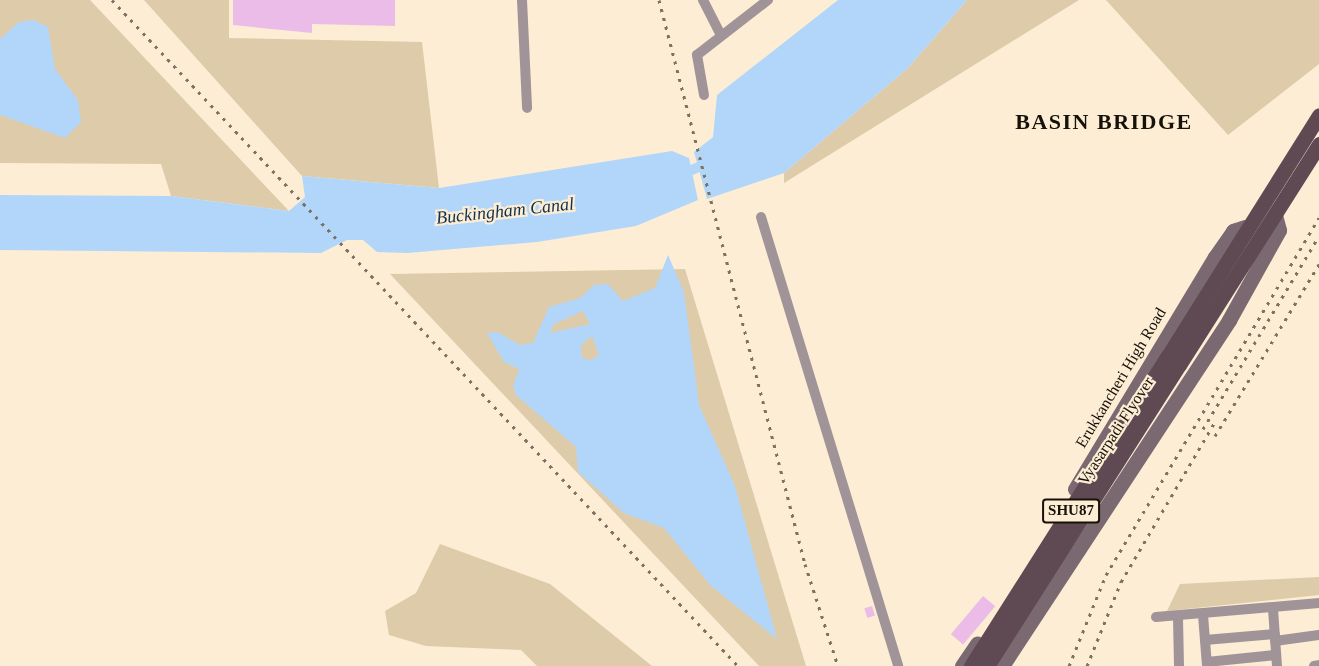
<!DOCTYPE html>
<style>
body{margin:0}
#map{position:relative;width:1319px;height:666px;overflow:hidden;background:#fcedd4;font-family:"Times New Roman",serif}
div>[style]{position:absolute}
.green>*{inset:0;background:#decba9}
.water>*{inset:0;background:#b2d6fa}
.canal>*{height:10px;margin:-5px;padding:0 5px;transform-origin:5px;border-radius:5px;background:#b2d6fa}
.building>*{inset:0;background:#ebbce8;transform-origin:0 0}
.street>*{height:10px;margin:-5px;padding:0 5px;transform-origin:5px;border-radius:5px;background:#a09499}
.secondary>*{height:15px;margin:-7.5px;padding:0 7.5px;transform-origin:7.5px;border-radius:7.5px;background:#7a6971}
.primary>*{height:15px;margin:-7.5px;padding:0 7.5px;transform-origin:7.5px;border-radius:7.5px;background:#5f4a54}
.rail>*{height:3px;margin-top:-1.5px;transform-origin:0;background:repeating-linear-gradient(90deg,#7b7262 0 3px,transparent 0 9px)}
.primary-bridge>*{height:15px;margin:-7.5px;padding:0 7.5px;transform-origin:7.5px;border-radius:7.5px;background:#5f4a54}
span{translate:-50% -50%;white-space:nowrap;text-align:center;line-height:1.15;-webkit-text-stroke:4.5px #fcedd4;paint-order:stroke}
.shield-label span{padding:2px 4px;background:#fcedd4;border:2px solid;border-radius:4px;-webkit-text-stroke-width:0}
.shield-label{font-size:15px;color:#161109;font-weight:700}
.street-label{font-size:16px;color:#161109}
.water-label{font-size:18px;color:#0f314e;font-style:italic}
.district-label{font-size:22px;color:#161109;font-weight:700;letter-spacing:1.5px}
</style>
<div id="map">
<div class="green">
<i style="clip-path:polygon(0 0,90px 0,289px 211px,171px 196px,161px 164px,0 163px)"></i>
<i style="clip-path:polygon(144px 0,229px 0,229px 38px,422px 42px,439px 188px,302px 176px)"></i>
<i style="clip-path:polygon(967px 0,1079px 0,784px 183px,784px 173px,908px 68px)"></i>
<i style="clip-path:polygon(1106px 0,1319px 0,1319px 64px,1228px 135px)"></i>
<i style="clip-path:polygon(685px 269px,806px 666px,759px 666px,390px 274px)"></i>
<i style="clip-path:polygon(440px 544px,550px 584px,652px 666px,537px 666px,521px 650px,426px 646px,389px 635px,385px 611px,416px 593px)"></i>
<i style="clip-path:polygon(1319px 577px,1319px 595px,1167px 611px,1180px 584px)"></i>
</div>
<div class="water">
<i style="clip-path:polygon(838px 0,967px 0,908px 68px,784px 173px,707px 199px,694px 152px,713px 137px,717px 95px)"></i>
<i style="clip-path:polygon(33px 20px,48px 27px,55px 69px,78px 100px,81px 122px,65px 138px,0 115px,0 39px,19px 22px)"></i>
<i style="clip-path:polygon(672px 151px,689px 158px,698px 200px,636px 226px,537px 242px,407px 253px,377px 252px,363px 240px,347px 240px,321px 253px,0 250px,0 195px,171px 196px,289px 211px,305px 197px,302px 176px,439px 188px)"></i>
<i style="clip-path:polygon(evenodd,668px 255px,684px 292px,699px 405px,735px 486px,777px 639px,710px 585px,664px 528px,624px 513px,578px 472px,576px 447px,516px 395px,513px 386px,519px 369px,504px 362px,487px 333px,497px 332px,520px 345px,533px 343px,549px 307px,580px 298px,594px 285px,608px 284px,623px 301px,655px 288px,668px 255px,583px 311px,590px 324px,550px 333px,554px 324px,583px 311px,668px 255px,592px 336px,599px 355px,591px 360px,582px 358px,581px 345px,592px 336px)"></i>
</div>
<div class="canal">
<i style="left:679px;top:175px;width:35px;rotate:-22deg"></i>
</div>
<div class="building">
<i style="clip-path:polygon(233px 0,395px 0,395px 26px,312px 24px,312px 33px,233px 25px)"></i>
<i style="left:983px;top:596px;width:16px;height:50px;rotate:40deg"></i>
<i style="left:872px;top:606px;width:10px;height:8px;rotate:73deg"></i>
</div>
<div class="street">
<i style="left:522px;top:0;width:108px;rotate:87.3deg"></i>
<i style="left:703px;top:0;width:39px;rotate:63deg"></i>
<i style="left:704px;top:95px;width:41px;rotate:-99.9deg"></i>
<i style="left:697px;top:55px;width:90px;rotate:-37.8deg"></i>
<i style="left:761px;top:217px;width:469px;rotate:73deg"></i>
<i style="left:1273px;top:609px;width:57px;rotate:86deg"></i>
<i style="left:1203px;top:615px;width:51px;rotate:85.5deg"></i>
<i style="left:1156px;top:617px;width:164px;rotate:-4.9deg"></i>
<i style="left:1178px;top:618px;width:48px;rotate:88.8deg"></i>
<i style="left:1205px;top:640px;width:70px;rotate:-4.9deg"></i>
<i style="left:1275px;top:641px;width:44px;rotate:-7.8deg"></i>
<i style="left:1207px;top:662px;width:69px;rotate:-5.8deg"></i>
<i style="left:1314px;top:666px;width:5px;rotate:-11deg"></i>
</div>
<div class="secondary">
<i style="left:1075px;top:489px;width:271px;rotate:-58.9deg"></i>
<i style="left:1215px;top:257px;width:32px;rotate:-55deg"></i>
<i style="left:1233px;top:231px;width:13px;rotate:-18deg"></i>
<i style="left:962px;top:666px;width:27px;rotate:-56deg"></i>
<i style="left:1002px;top:666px;width:414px;rotate:-56.7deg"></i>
<i style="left:1229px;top:320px;width:103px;rotate:-60.9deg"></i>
<i style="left:1279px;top:230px;width:16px;rotate:-105deg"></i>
</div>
<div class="primary">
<i style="left:1168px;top:356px;width:284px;rotate:-57.9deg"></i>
<i style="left:1179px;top:365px;width:262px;rotate:-57.6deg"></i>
</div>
<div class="rail">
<i style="left:112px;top:0;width:914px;rotate:46.77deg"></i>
<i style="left:659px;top:0;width:583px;rotate:75.49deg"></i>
<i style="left:805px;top:564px;width:107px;rotate:72.1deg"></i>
<i style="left:1203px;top:429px;width:225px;rotate:-59deg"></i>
<i style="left:1215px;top:436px;width:201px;rotate:-58.8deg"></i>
<i style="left:1069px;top:666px;width:98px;rotate:-67.9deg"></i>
<i style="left:1106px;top:575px;width:416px;rotate:-59.2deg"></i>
<i style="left:1087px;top:666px;width:91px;rotate:-68deg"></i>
<i style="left:1121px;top:582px;width:186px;rotate:-59.6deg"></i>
</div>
<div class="primary-bridge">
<i style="left:971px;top:666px;width:367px;rotate:-57.6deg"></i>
<i style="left:987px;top:666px;width:357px;rotate:-57.5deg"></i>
</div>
<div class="shield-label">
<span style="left:1071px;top:511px">SHU87</span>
</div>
<div class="street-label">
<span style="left:1121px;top:378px;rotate:-59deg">Erukkancheri High Road</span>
<span style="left:1116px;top:431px;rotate:-57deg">Vyasarpadi Flyover</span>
</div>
<div class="water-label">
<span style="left:505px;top:211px;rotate:-6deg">Buckingham Canal</span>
</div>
<div class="district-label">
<span style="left:1104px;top:122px">BASIN BRIDGE</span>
</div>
</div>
